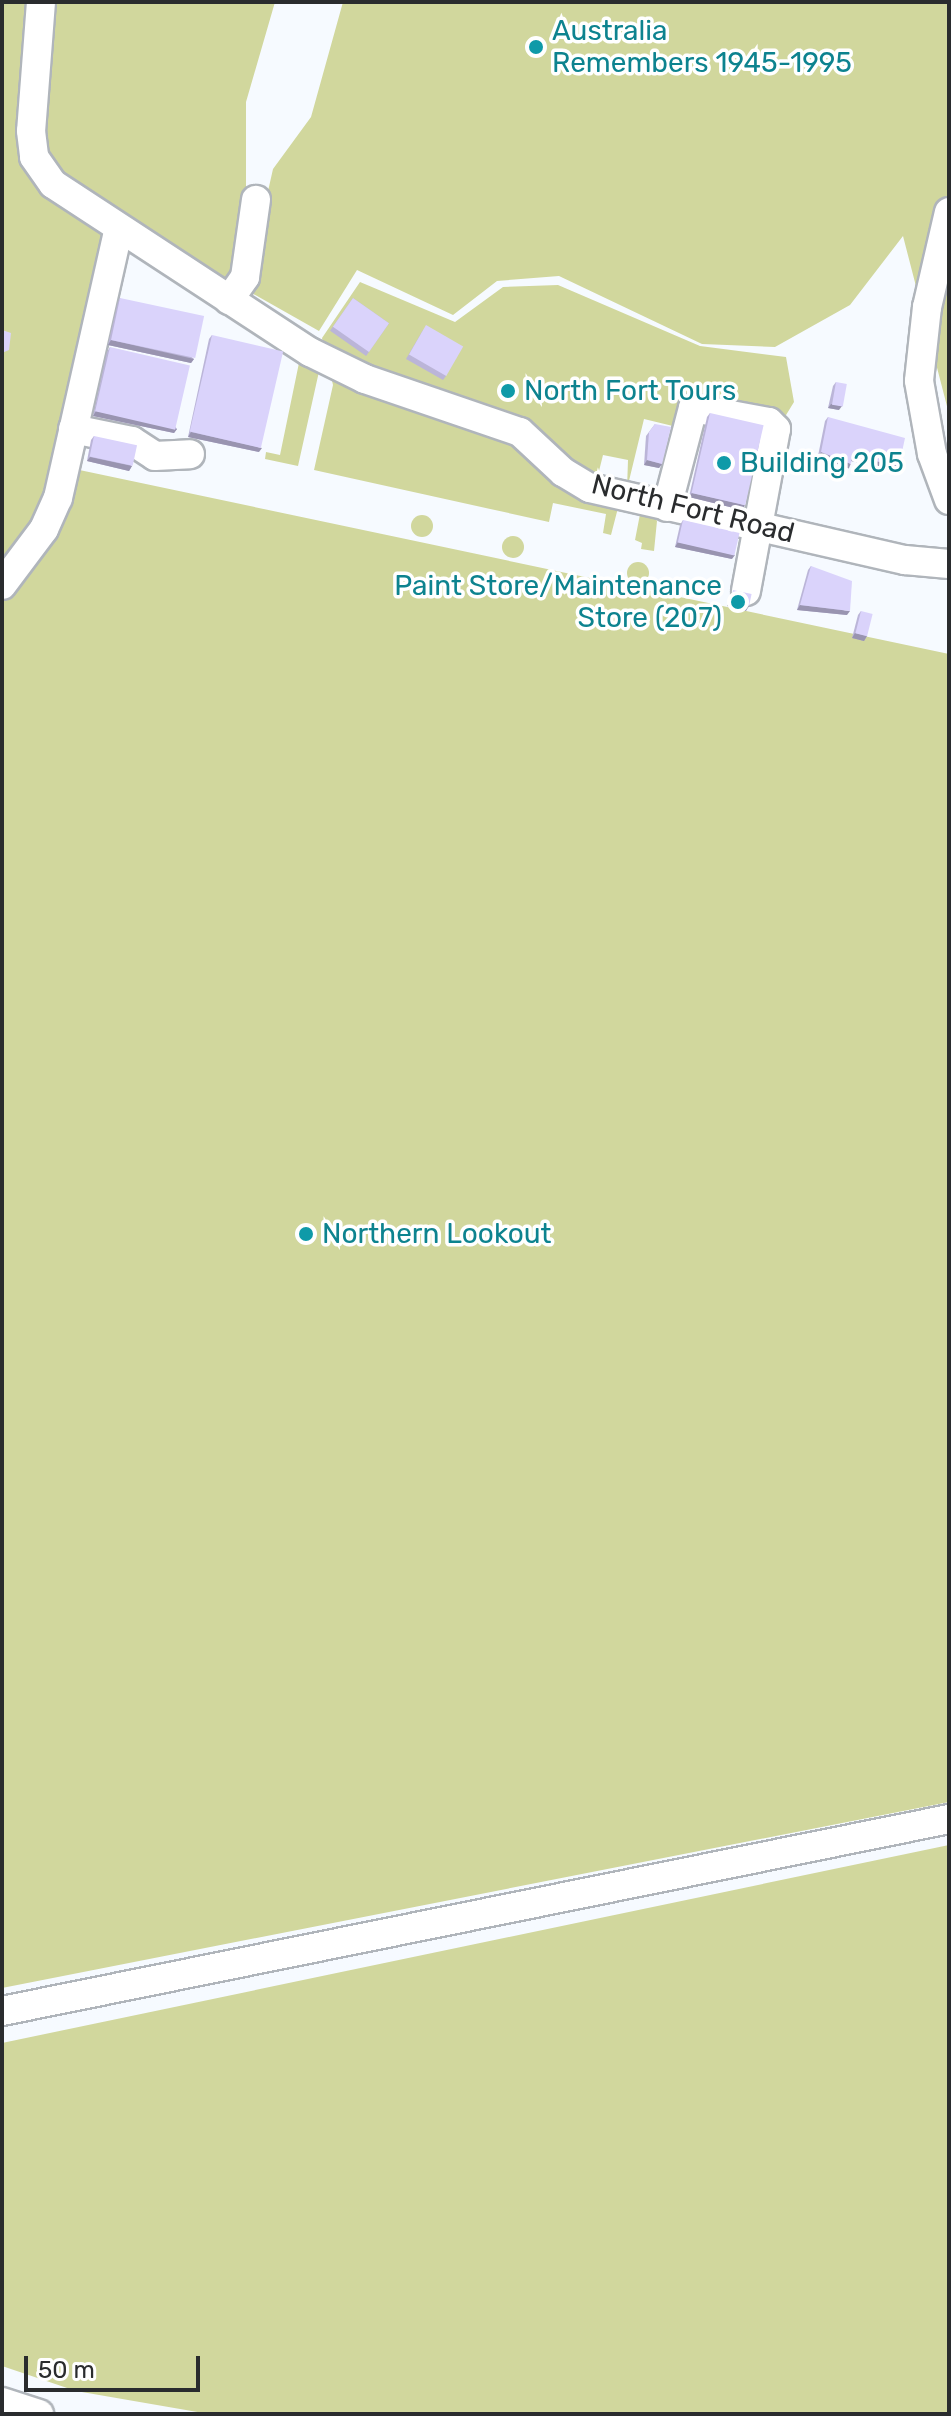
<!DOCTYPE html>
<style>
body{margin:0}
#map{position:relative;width:951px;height:2416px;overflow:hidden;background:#f6faff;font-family:Rubik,sans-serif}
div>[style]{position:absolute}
.green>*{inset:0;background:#d1d79d}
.round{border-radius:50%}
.roads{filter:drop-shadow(2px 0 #b0b5bb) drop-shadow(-2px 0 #b0b5bb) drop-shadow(0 2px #b0b5bb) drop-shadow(0 -2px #b0b5bb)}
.minor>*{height:28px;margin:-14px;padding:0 14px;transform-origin:14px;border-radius:14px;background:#fff}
.wall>*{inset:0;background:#bbb5d8;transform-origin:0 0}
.shaded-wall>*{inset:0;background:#9994b0;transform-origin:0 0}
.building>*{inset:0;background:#dad3fb;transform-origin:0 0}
.dots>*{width:22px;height:22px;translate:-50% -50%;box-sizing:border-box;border:4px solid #fff;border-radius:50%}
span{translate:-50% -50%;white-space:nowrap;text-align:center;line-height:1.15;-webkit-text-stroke:7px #fff;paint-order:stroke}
.culture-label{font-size:28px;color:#0d838f}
.left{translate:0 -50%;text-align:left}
.right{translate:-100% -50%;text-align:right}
.street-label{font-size:28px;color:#2a2c2e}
.frame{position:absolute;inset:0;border:4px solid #2a2c2e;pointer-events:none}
.scale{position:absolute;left:24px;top:2356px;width:176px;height:36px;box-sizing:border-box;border:4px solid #2a2c2e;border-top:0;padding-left:10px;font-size:24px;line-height:28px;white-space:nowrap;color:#2a2c2e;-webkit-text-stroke:6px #fff;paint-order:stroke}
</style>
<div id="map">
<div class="green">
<i style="clip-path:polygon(2px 2px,275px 2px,246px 102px,246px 199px,266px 200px,273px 169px,311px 117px,343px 2px,949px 2px,949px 414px,903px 236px,850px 305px,775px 347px,702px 344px,559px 276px,497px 281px,453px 315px,357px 270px,319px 331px,110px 213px,51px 464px,949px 654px,949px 1802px,2px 1988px)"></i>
<i style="clip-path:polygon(360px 282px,455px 322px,503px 287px,558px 285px,700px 346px,786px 357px,794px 402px,783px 420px,700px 399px,677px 427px,644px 419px,627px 489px,628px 460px,603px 455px,597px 479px,619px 504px,611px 535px,603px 533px,606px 514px,553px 503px,549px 522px,314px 470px,333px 385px,322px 338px)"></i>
<i style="clip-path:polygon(290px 345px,320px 367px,298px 466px,265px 459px,266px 452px,280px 455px,300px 358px,287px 356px)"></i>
<i style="clip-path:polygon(641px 509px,650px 510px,657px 521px,654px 551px,641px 549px,642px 543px,635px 540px)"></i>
<i class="round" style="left:411px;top:515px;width:22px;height:22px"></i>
<i class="round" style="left:502px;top:536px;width:22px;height:22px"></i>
<i class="round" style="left:627px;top:562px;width:22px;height:22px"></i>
<i style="clip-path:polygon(949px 1845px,949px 2414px,209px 2414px,76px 2391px,2px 2366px,2px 2043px)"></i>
</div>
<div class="roads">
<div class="minor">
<i style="left:41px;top:2px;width:129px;rotate:94.4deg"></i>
<i style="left:31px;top:131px;width:26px;rotate:83deg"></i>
<i style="left:34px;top:157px;width:33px;rotate:55deg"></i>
<i style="left:53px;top:184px;width:307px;rotate:33.2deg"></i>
<i style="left:310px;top:352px;width:61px;rotate:26.1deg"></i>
<i style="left:365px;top:379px;width:164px;rotate:18.9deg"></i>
<i style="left:520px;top:432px;width:59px;rotate:42.9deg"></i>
<i style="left:563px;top:472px;width:31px;rotate:31deg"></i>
<i style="left:590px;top:488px;width:323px;rotate:12.9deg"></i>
<i style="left:905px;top:560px;width:44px;rotate:5.2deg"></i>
<i style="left:949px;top:212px;width:98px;rotate:103deg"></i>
<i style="left:927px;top:307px;width:74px;rotate:96.2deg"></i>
<i style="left:919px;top:381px;width:74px;rotate:79.9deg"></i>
<i style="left:932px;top:454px;width:49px;rotate:69.7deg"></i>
<i style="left:229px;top:300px;width:28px;rotate:-55deg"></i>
<i style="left:245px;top:277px;width:78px;rotate:-81.9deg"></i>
<i style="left:73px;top:429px;width:60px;rotate:11.5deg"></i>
<i style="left:132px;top:441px;width:27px;rotate:33deg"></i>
<i style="left:155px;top:456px;width:35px;rotate:-3deg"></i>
<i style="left:667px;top:507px;width:102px;rotate:-75.3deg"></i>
<i style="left:693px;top:408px;width:77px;rotate:10.4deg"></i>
<i style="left:769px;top:422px;width:10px;rotate:45deg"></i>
<i style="left:776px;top:429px;width:165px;rotate:100.5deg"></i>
<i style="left:2px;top:585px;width:70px;rotate:-53.1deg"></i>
<i style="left:44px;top:529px;width:34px;rotate:-66deg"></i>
<i style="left:58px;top:498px;width:274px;rotate:-77.3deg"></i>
<i style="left:2px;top:2011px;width:966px;rotate:-11.46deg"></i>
<i style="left:2px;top:2402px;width:39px;rotate:18deg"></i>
</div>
</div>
<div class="wall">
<i style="clip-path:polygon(120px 298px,194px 359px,191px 363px,108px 345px,118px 302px)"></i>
<i style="left:353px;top:298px;width:44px;height:40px;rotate:35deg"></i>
<i style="clip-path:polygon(423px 330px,446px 376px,443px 380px,406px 359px)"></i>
<i style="clip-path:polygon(212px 335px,259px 452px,188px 437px,209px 339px)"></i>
<i style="clip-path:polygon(110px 347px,177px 429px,174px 433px,93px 416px,107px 352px)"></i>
<i style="clip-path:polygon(836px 382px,839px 410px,828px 408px,833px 386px)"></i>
<i style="clip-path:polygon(710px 413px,742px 510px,689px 497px,707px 417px)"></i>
<i style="clip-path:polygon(828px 417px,899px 466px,896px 470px,851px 461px,848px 468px,818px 456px,825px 421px)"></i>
<i style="clip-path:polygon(655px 424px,662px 464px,659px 468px,644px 465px,646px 436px)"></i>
<i style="clip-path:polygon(94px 436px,132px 466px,129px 471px,87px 461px,91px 440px)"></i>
<i style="clip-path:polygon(683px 520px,732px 559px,675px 547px,680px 525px)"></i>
<i style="clip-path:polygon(811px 566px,847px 615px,797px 610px,808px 570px)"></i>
<i style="clip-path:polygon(861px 611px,867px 636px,864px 641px,852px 638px,858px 615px)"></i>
</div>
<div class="shaded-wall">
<i style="clip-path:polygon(111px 340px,194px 359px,191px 363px,108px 345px)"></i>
<i style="clip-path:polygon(831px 404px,842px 406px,839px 410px,828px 408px)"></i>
<i style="clip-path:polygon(96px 411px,177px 429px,174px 433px,93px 416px)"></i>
<i style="clip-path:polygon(191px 432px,262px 448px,259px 452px,188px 437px)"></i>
<i style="left:821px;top:452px;width:32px;height:5px;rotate:22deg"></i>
<i style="left:852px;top:456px;width:48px;height:5px;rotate:12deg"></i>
<i style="clip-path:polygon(90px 457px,132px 466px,129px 471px,87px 461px)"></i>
<i style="clip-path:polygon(647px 460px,662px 464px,659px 468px,644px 465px)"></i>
<i style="clip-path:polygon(692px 493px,745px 505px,742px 510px,689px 497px)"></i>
<i style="clip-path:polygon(678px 542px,735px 555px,732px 559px,675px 547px)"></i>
<i style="clip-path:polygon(730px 602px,749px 606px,746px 611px,727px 606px)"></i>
<i style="clip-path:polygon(800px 605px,850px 611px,847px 615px,797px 610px)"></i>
<i style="clip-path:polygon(855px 633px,867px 636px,864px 641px,852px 638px)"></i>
</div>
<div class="building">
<i style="left:120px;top:298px;width:86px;height:43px;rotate:12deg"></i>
<i style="left:353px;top:298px;width:44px;height:35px;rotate:35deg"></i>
<i style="left:426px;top:325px;width:43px;height:34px;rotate:30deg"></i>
<i style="clip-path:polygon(2px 330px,11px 333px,9px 350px,2px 353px)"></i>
<i style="left:212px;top:335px;width:73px;height:99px;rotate:13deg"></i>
<i style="left:110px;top:347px;width:82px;height:66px;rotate:13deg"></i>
<i style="left:836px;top:382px;width:11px;height:23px;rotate:10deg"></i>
<i style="left:710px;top:413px;width:55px;height:82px;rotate:13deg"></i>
<i style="clip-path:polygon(828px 417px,905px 438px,899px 466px,852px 456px,851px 464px,821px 452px)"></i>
<i style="clip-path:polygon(655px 424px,671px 427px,662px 464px,647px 460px,649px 432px)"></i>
<i style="left:94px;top:436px;width:44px;height:21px;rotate:12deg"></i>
<i style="left:683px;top:520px;width:58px;height:23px;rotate:13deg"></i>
<i style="clip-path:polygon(811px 566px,852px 581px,850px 611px,800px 605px)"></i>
<i style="left:733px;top:590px;width:19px;height:12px;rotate:12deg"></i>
<i style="left:861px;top:611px;width:12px;height:23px;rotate:14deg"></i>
</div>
<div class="dots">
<i style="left:536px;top:47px;background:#0f9aa8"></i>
<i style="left:508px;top:391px;background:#0f9aa8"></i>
<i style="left:724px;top:463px;background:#0f9aa8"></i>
<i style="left:738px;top:602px;background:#0f9aa8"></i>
<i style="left:306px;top:1234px;background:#0f9aa8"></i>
</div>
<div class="culture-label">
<span class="left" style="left:552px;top:47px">Australia<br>Remembers 1945-1995</span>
<span class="left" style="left:524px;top:391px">North Fort Tours</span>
<span class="left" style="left:740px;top:463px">Building 205</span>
<span class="right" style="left:722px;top:602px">Paint Store/Maintenance<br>Store (207)</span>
<span class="left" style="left:322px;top:1234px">Northern Lookout</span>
</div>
<div class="street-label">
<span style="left:693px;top:509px;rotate:14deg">North Fort Road</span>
</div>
<div class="frame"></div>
<div class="scale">50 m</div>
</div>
